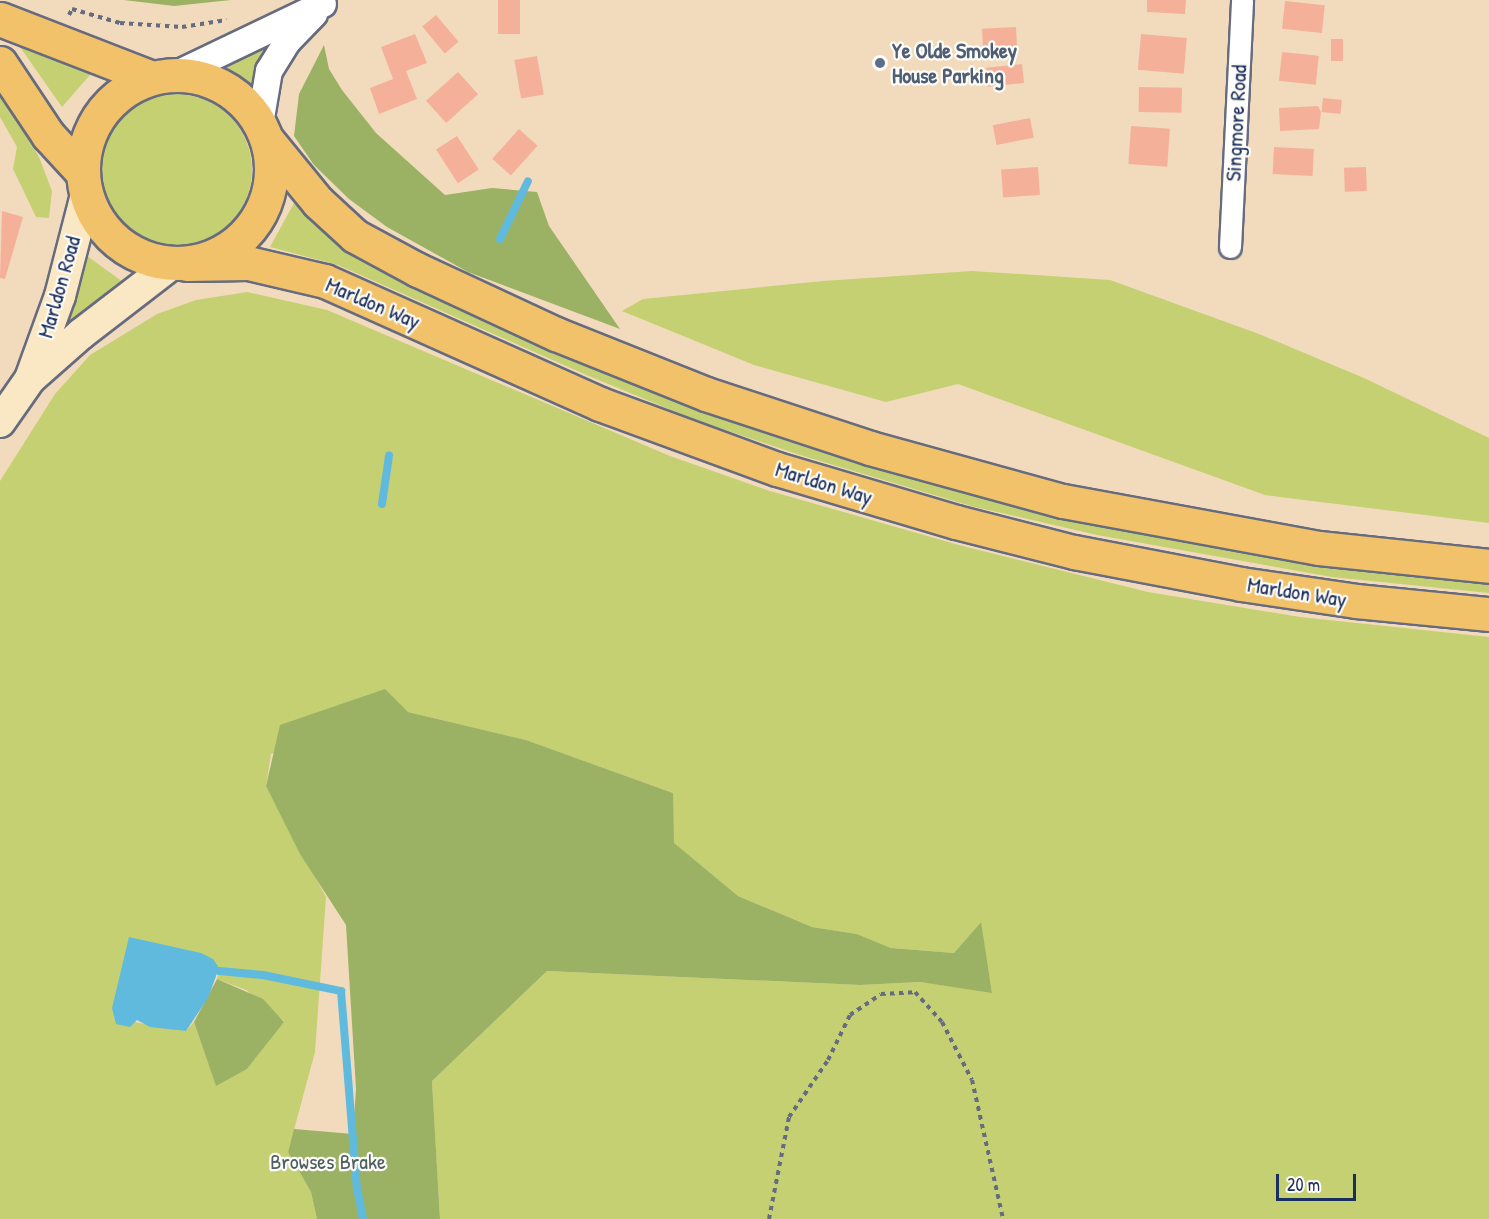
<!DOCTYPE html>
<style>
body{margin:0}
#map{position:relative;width:1489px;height:1219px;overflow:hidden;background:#f2dbbc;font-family:"Patrick Hand",sans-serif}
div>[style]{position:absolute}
.green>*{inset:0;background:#c4d072}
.round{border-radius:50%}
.forest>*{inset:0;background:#9bb264}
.water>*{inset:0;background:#60bade}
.stream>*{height:8px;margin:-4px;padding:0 4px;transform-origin:4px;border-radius:4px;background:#60bade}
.building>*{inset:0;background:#f5b09a;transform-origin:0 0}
.path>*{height:4px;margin-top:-2px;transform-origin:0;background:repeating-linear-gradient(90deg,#666b7f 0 4.5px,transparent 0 9px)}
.roads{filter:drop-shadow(2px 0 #666b7f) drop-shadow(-2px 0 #666b7f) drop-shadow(0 2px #666b7f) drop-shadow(0 -2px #666b7f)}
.minor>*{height:21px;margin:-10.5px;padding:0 10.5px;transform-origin:10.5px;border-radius:10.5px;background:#fff}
.tertiary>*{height:26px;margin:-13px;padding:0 13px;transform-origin:13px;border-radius:13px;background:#fff}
.secondary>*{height:30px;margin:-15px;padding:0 15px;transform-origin:15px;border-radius:15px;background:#fae7c3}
.trunk>*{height:33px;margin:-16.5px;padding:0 16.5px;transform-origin:16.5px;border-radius:16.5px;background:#f2c26a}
.trunk>.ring{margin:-16.5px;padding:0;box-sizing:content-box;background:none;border:33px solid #f2c26a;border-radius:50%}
.dots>*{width:16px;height:16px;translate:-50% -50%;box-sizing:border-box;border:3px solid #fdfcf7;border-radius:50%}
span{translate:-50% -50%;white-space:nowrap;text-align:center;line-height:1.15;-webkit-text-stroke:4.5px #fdfcf7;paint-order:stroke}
.service-label{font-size:22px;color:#4e5e75;font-weight:700}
.left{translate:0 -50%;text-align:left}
.street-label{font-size:22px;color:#1b2f5e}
.park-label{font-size:22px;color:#4e5f64}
.scale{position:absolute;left:1276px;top:1174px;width:80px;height:27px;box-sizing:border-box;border:3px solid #1b2f5e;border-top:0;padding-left:8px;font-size:18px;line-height:21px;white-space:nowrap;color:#1b2f5e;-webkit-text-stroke:4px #fdfcf7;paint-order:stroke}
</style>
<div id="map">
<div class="green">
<i style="clip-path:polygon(13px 37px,96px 68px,62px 107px)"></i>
<i style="clip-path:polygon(273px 44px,252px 92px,224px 66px)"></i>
<i style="clip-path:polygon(0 89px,39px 157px,52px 191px,49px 218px,36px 217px,13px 169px,17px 147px,0 117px)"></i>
<i class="round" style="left:100px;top:94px;width:152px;height:152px"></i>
<i style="clip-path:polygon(294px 203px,315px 225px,381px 269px,491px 321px,585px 365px,786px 439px,906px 477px,1138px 534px,1336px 567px,1489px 582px,1489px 593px,1332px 577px,1097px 535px,971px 506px,800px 455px,693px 419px,584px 374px,338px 265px,270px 247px)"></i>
<i style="clip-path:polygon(83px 253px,123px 282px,68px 323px,77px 291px)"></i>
<i style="clip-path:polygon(972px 271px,1110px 280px,1259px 334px,1364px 378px,1489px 438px,1489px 523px,1265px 495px,958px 384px,886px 402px,754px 365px,622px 311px,643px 299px,823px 281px)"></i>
<i style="clip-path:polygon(evenodd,247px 292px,327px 310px,670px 456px,770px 491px,959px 545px,1148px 592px,1300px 617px,1489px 637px,1489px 1219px,440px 1219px,432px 1081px,547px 971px,860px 985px,920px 982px,992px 992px,980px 923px,954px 953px,891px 948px,857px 934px,812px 927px,738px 896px,673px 843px,673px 793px,526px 740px,408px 712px,271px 754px,266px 786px,326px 897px,315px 1052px,288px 1152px,311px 1192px,317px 1219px,0 1219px,0 481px,55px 394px,90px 355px,157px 314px,196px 300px,247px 292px,129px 937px,219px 971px,217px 979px,246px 990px,284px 1021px,247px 1069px,216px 1085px,194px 1022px,186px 1031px,134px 1022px,129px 937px)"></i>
</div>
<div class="forest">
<i style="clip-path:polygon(124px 0,231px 0,174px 6px)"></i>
<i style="clip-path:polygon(324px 45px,329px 69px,342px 90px,376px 133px,445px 195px,492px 188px,537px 192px,549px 226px,620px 329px,468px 272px,387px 227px,349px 199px,314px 165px,294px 136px,299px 94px)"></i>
<i style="clip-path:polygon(385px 689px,408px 712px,526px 740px,673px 793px,674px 843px,738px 896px,812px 927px,857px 934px,891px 948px,954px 953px,981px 922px,992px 993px,920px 982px,860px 985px,547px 971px,432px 1081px,440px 1219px,317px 1219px,311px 1192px,288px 1152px,294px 1129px,353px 1134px,356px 1089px,346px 925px,300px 854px,266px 786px,280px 725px)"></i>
<i style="clip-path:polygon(217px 979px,263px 999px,284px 1022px,247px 1069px,216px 1086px,194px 1022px)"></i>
</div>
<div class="water">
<i style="clip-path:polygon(129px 937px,201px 953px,213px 959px,219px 968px,208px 998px,186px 1031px,150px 1027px,137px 1020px,130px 1027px,116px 1024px,112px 1008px)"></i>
</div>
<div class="stream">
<i style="left:500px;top:239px;width:64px;rotate:-64.2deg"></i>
<i style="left:382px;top:504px;width:49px;rotate:-81.7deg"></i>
<i style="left:219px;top:971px;width:44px;rotate:5.2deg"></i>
<i style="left:263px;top:975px;width:80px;rotate:11.6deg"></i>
<i style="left:341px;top:991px;width:198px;rotate:85.4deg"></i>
<i style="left:357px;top:1188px;width:32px;rotate:79deg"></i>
</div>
<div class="building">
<i style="left:498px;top:0;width:22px;height:34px"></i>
<i style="clip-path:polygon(1147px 0,1186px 0,1185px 14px,1147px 12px)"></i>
<i style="left:1285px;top:1px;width:40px;height:28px;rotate:6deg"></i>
<i style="left:436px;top:15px;width:35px;height:18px;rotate:50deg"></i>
<i style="left:1016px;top:27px;width:21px;height:34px;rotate:87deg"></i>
<i style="clip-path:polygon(415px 34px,427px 63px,406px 71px,417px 99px,379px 114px,370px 88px,393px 79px,381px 47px)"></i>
<i style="left:1141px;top:34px;width:46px;height:36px;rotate:5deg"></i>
<i style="left:1331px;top:39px;width:12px;height:22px"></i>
<i style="left:1282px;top:52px;width:37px;height:29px;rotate:6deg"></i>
<i style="left:537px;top:56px;width:39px;height:23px;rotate:80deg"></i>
<i style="left:1022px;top:64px;width:19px;height:36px;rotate:84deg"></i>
<i style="left:458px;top:72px;width:30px;height:43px;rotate:48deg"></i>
<i style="left:1139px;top:87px;width:43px;height:25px;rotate:1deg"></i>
<i style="left:1323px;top:98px;width:19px;height:14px;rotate:6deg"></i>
<i style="clip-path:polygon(1318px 106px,1321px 112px,1319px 129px,1280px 131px,1279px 108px)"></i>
<i style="left:1030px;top:118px;width:20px;height:38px;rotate:79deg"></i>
<i style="left:1131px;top:126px;width:39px;height:38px;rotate:4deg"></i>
<i style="left:519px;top:129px;width:25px;height:40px;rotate:42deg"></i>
<i style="left:457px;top:136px;width:40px;height:25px;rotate:57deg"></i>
<i style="left:1274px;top:147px;width:40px;height:27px;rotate:3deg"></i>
<i style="left:1038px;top:167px;width:28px;height:37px;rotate:86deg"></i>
<i style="left:1366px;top:167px;width:24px;height:22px;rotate:88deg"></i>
<i style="clip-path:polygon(2px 211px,23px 217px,5px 279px,0 278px)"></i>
</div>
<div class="path">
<i style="left:69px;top:15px;width:7px;rotate:-63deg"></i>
<i style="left:72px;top:9px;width:50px;rotate:16.3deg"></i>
<i style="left:120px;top:23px;width:62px;rotate:3.7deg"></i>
<i style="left:182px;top:27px;width:45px;rotate:-9deg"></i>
<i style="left:769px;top:1219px;width:104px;rotate:-78.9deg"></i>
<i style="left:789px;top:1117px;width:69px;rotate:-55.6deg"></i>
<i style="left:828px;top:1060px;width:50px;rotate:-63.9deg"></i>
<i style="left:850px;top:1015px;width:37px;rotate:-34deg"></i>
<i style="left:881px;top:994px;width:34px;rotate:-3deg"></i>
<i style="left:915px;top:992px;width:40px;rotate:48deg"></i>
<i style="left:942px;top:1022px;width:65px;rotate:62.7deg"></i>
<i style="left:972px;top:1080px;width:142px;rotate:77.4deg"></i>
</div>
<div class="roads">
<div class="minor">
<i style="left:1230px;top:247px;width:247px;rotate:-87.2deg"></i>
</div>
<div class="tertiary">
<i style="left:175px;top:75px;width:164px;rotate:-25.6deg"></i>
<i style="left:260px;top:124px;width:54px;rotate:-80.4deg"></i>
<i style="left:269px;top:71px;width:34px;rotate:-58deg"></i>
<i style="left:287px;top:42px;width:39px;rotate:-46deg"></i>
</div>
<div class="secondary">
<i style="left:31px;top:376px;width:85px;rotate:-70.1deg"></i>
<i style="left:60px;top:296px;width:104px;rotate:-75.6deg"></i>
<i style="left:0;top:422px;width:52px;rotate:-55.1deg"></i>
<i style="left:30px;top:379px;width:68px;rotate:-41.4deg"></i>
<i style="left:81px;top:334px;width:115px;rotate:-37.6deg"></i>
</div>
<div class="trunk">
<i style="left:0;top:19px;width:163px;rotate:21.2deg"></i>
<i style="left:0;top:63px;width:87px;rotate:56.3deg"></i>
<i style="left:48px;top:135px;width:52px;rotate:47.4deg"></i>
<i class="ring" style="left:83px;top:75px;width:155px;height:155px"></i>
<i style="left:268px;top:141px;width:79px;rotate:50.7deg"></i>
<i style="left:318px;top:202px;width:50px;rotate:42.6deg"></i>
<i style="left:355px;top:236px;width:72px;rotate:28.4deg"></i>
<i style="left:418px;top:270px;width:152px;rotate:24.9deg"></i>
<i style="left:556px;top:334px;width:162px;rotate:21.8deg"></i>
<i style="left:706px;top:394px;width:173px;rotate:18.2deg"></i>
<i style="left:870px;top:448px;width:200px;rotate:15.4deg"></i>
<i style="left:1063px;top:501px;width:260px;rotate:10.4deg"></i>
<i style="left:1319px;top:548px;width:171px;rotate:6deg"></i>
<i style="left:186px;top:264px;width:62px;rotate:-0.9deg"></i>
<i style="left:248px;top:263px;width:79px;rotate:13.2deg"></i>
<i style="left:325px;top:281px;width:301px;rotate:24.1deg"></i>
<i style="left:600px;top:404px;width:189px;rotate:20.2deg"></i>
<i style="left:777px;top:469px;width:187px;rotate:16.5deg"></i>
<i style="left:956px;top:522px;width:122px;rotate:14.3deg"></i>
<i style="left:1074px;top:552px;width:170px;rotate:10.8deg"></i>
<i style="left:1241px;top:584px;width:116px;rotate:8.4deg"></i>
<i style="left:1356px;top:601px;width:134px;rotate:5.6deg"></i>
</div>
</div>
<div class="dots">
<i style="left:880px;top:63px;background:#5c6f8a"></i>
</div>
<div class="service-label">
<span class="left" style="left:892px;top:63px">Ye Olde Smokey<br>House Parking</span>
</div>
<div class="street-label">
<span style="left:1236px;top:123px;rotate:-87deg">Singmore Road</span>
<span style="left:59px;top:287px;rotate:-74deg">Marldon Road</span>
<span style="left:373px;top:303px;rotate:23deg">Marldon Way</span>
<span style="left:824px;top:483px;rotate:17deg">Marldon Way</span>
<span style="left:1297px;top:592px;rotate:9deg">Marldon Way</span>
</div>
<div class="park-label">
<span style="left:328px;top:1162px">Browses Brake</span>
</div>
<div class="scale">20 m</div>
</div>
